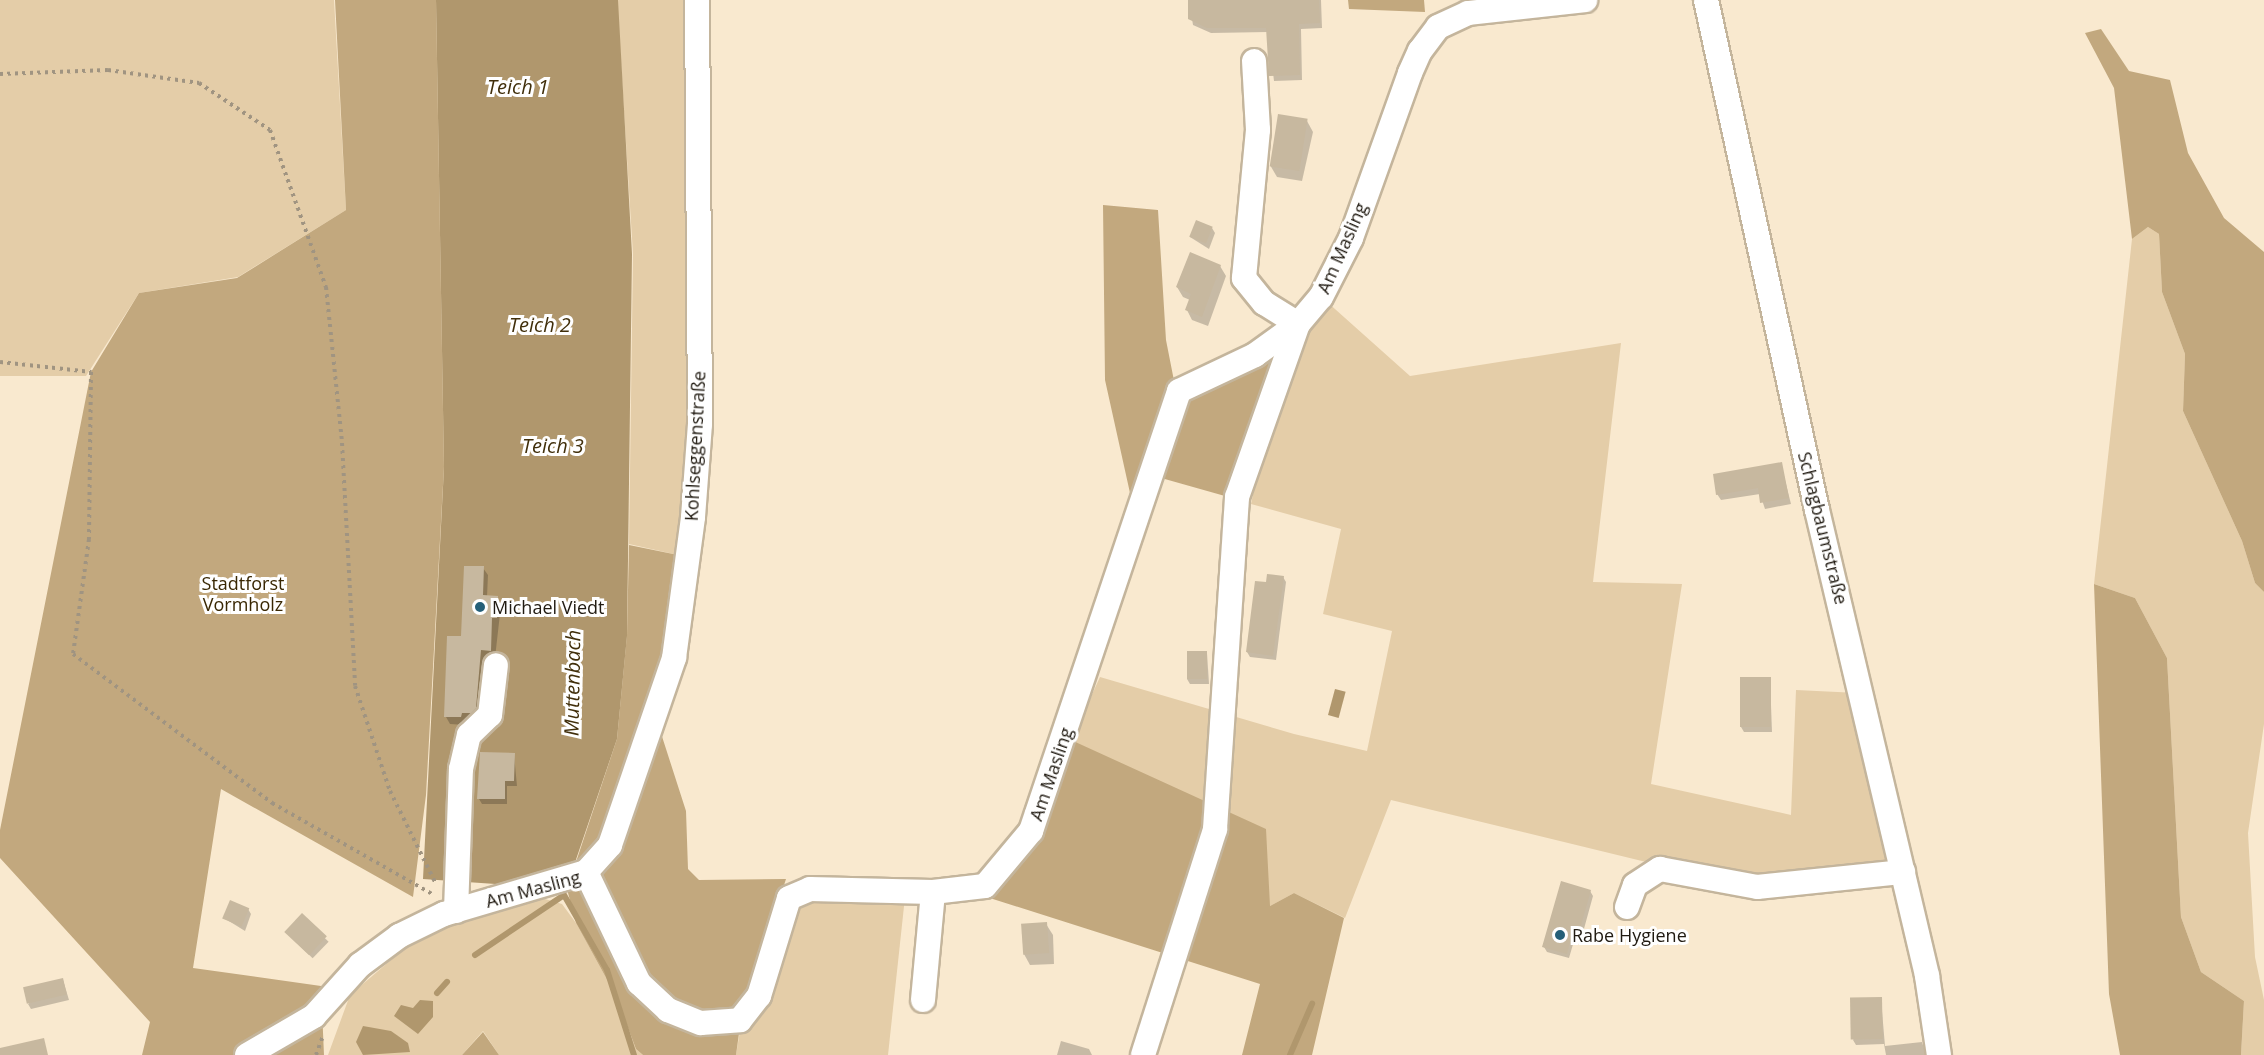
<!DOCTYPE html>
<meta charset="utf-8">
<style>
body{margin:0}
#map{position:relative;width:2264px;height:1055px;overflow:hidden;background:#f9e9cf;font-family:"Open Sans",sans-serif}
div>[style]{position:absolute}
.green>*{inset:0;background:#e4cda8}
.forest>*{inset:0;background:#c2a87e}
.water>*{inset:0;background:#b0976d;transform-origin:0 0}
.shadow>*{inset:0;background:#0003;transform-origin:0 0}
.stream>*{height:6px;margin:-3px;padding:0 3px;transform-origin:3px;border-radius:3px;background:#b0976d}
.building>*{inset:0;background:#c7b89f;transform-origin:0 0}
.path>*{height:4px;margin-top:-2px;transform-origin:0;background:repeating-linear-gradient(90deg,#a09481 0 3px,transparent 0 7.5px)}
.roads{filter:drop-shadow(2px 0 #c4b59c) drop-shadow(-2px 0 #c4b59c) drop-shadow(0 2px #c4b59c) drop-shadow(0 -2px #c4b59c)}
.minor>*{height:24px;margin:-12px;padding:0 12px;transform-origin:12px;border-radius:12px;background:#fff}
.dots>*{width:16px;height:16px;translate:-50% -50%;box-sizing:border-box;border:3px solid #fff;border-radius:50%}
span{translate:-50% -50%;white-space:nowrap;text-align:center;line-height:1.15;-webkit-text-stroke:6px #fff;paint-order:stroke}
.street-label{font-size:18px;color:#201a11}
.park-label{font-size:18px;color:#392703}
.poi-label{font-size:18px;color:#201a11}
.left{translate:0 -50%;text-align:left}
.water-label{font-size:20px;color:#412f0b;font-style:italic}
</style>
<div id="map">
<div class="green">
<i style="clip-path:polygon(0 0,334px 0,346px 210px,238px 277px,139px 293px,86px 376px,0 376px)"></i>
<i style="clip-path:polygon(617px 0,688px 0,693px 360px,678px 555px,629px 544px,633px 254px)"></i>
<i style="clip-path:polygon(2148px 227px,2159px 234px,2162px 292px,2185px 354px,2183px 411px,2242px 541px,2255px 583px,2264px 592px,2264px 724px,2248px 833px,2255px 957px,2264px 1000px,2264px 1055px,2241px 1055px,2244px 1001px,2201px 972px,2181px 917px,2167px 658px,2135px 598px,2094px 584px,2132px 239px)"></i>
<i style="clip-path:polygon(1326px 301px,1410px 376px,1621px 343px,1593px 582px,1682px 584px,1651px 784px,1791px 815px,1796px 690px,1858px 693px,1890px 859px,1880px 872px,1756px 882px,1642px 861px,1391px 800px,1345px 918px,1294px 893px,1270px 906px,1071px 740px,1100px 677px,1294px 734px,1367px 751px,1392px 631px,1323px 614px,1341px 529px,1251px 504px,1261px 455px,1296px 340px)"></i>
<i style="clip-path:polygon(528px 894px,562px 904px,576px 923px,616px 996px,636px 1049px,643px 1055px,499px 1055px,483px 1031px,462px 1055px,328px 1055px,350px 995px,419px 936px)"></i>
<i style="clip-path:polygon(805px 897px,905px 897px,888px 1055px,736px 1055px,742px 1019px,792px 910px)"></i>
</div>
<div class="forest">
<i style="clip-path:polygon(335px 0,436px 0,444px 467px,426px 795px,413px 897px,221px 789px,193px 968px,321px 986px,324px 1055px,142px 1055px,150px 1022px,0 858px,0 830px,91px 372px,139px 293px,237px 278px,346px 210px)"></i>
<i style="clip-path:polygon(1348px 0,1424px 0,1425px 12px,1349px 9px)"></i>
<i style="clip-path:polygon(2101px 29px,2129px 71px,2170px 80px,2188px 153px,2224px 218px,2264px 252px,2264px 592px,2255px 583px,2242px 541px,2183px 411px,2185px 354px,2162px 292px,2159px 234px,2148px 227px,2132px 239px,2114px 88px,2085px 33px)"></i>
<i style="clip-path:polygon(1103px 205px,1158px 210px,1166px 340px,1177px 396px,1281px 347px,1232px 498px,1140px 472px,1130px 493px,1105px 380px)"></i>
<i style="clip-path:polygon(629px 545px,678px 555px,658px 724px,686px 811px,688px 869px,699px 880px,786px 879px,741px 1019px,736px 1055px,643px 1055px,636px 1049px,616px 996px,576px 923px,567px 889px,617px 739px,627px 635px)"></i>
<i style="clip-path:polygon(2094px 584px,2135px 598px,2167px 658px,2181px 917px,2201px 972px,2244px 1001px,2241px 1055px,2120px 1055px,2109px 994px)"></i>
<i style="clip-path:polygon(1071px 740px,1266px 829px,1270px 906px,1294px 893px,1344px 918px,1312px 1055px,1242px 1055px,1260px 984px,974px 893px,989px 889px)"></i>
<i style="clip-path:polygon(483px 1032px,499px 1055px,462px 1055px)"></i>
</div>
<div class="water">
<i style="clip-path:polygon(436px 0,618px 0,632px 254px,627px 636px,617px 739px,566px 889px,423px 879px,444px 467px)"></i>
<i style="left:1335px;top:689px;width:11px;height:27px;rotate:15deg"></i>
<i style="clip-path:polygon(420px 1000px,433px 1001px,433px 1017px,418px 1034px,394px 1016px,401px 1005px,413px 1008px)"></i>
<i style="clip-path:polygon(363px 1026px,391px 1031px,408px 1043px,410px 1052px,363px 1055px,356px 1042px)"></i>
</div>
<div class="shadow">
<i style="clip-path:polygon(1189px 0,1321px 0,1322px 28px,1301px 29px,1302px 80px,1274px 81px,1268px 32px,1211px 33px,1193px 25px)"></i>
<i style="clip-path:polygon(1307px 121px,1313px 132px,1302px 181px,1277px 177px,1270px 165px)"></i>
<i style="clip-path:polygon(1212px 228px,1215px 233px,1209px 249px,1190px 237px)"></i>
<i style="clip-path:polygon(1220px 266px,1226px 276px,1208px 326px,1192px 320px,1187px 310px,1190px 300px,1183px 297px,1177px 287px)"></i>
<i style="clip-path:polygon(1781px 464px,1791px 504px,1765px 509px,1760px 494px,1721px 500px,1717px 494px)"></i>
<i style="clip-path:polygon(483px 568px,488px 575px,487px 597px,497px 597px,501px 605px,495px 658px,485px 658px,480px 716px,465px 720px,465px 725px,450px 724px,446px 717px)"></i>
<i style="clip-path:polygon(1283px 577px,1286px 582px,1276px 660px,1250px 657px,1247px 652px,1267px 584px)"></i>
<i style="clip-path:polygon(1207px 653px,1209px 684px,1190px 684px,1187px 679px)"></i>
<i style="clip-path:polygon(1770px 678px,1772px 732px,1744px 732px,1741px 727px)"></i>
<i style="clip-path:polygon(514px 754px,517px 786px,507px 786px,507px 804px,482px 804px,479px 799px)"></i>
<i style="clip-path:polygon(1590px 891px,1593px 896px,1582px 936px,1576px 934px,1569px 958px,1547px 952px,1544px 947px)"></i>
<i style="clip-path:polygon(248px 909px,251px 914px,245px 931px,224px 918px)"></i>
<i style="left:302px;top:916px;width:37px;height:23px;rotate:44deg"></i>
<i style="clip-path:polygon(1046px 924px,1053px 935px,1054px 964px,1030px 965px,1024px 954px)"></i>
<i style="clip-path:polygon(63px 980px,69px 1000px,31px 1009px,28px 1004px)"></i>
<i style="clip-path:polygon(1881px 999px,1885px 1046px,1922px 1042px,1926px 1055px,1886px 1055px,1884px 1044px,1856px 1045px,1853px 1040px)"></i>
<i style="clip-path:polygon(1061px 1041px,1089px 1049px,1092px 1055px,1057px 1055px)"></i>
</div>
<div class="stream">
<i style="left:475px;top:955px;width:107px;rotate:-34deg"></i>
<i style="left:564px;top:895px;width:86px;rotate:60.2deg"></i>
<i style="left:607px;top:970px;width:89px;rotate:72.4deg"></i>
<i style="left:437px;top:993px;width:15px;rotate:-48deg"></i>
<i style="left:1290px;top:1055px;width:56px;rotate:-66.7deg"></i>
</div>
<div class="building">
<i style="clip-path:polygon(1188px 0,1319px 0,1320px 23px,1299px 24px,1300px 75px,1269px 76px,1266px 28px,1207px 28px,1188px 19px)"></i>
<i style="left:1278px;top:114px;width:30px;height:53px;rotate:9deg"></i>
<i style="left:1196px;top:220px;width:18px;height:18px;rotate:22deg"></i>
<i style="clip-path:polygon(1190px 252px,1221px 265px,1202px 317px,1185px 310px,1191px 294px,1176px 287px)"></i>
<i style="clip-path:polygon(1782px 462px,1789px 498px,1760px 503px,1758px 488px,1716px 495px,1713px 474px)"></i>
<i style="clip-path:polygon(464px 566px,484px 566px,483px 595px,498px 596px,497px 618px,492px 618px,491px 651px,481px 650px,476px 708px,471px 713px,462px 713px,461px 717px,444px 717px,447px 636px,461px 636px)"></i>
<i style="clip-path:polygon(1267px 574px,1284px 576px,1273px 656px,1246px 652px,1255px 581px,1266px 582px)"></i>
<i style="left:1187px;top:651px;width:20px;height:28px"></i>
<i style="left:1740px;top:677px;width:31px;height:50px"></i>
<i style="clip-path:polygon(480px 752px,515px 753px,514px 781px,505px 781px,505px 799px,477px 799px)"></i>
<i style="clip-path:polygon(1561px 881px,1591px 890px,1579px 932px,1573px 930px,1567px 954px,1542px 947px)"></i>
<i style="left:230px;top:900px;width:21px;height:20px;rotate:23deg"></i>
<i style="left:302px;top:913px;width:34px;height:26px;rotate:43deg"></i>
<i style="left:1047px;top:922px;width:31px;height:26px;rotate:86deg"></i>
<i style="left:63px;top:978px;width:17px;height:41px;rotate:77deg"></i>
<i style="left:1882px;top:997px;width:42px;height:32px;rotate:89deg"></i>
<i style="clip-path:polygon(44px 1038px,48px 1055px,0 1055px,0 1048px)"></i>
</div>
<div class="path">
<i style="left:0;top:74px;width:108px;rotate:-2.1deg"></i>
<i style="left:108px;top:70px;width:92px;rotate:8.1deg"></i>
<i style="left:199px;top:83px;width:85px;rotate:33.5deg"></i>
<i style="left:270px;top:130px;width:167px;rotate:70.4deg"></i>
<i style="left:326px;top:287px;width:157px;rotate:84.1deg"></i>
<i style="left:342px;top:443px;width:243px;rotate:86.9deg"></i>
<i style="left:355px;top:686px;width:111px;rotate:71.6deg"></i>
<i style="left:390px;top:791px;width:102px;rotate:63.7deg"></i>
<i style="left:0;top:362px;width:92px;rotate:6.3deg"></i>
<i style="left:91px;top:372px;width:167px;rotate:90.7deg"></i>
<i style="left:89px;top:539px;width:116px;rotate:97.9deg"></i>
<i style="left:73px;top:654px;width:249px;rotate:36.8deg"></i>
<i style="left:272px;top:803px;width:186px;rotate:29.6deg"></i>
<i style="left:316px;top:1055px;width:20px;rotate:-70deg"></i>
</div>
<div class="roads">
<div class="minor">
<i style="left:1706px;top:0;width:522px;rotate:77.72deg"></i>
<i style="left:1817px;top:510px;width:479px;rotate:76.7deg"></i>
<i style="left:1927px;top:976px;width:80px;rotate:81.4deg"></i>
<i style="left:586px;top:872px;width:123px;rotate:64.5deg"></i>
<i style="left:639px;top:983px;width:40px;rotate:43deg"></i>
<i style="left:668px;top:1010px;width:35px;rotate:22deg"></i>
<i style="left:701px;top:1023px;width:39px;rotate:-4deg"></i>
<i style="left:740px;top:1020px;width:31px;rotate:-52deg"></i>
<i style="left:759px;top:996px;width:102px;rotate:-73deg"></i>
<i style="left:789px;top:898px;width:23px;rotate:-23deg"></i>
<i style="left:810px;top:889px;width:123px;rotate:1.4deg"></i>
<i style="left:933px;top:892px;width:52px;rotate:-6.6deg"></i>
<i style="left:985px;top:886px;width:72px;rotate:-50.1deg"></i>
<i style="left:1031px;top:831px;width:464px;rotate:-71.4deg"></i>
<i style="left:1179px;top:391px;width:84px;rotate:-25.3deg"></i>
<i style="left:1255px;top:355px;width:53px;rotate:-35.8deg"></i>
<i style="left:1298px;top:324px;width:35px;rotate:-50deg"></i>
<i style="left:1321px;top:297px;width:66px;rotate:-63deg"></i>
<i style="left:1351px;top:238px;width:175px;rotate:-70.3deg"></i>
<i style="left:1410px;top:73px;width:24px;rotate:-66deg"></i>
<i style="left:1420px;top:51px;width:30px;rotate:-53deg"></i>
<i style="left:1438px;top:27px;width:33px;rotate:-25deg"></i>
<i style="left:1468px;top:13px;width:118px;rotate:-6.3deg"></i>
<i style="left:1627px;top:907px;width:23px;rotate:-70deg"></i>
<i style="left:1635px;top:885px;width:30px;rotate:-33deg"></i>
<i style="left:1660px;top:869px;width:99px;rotate:10.5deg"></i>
<i style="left:1757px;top:887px;width:147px;rotate:-5.9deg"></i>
<i style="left:456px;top:911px;width:142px;rotate:-88deg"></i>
<i style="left:461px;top:769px;width:35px;rotate:-77deg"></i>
<i style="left:469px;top:735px;width:29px;rotate:-44deg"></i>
<i style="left:490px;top:715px;width:50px;rotate:-83.2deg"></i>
<i style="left:923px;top:1000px;width:108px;rotate:-84.7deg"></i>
<i style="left:247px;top:1055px;width:78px;rotate:-30.2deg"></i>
<i style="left:314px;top:1016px;width:69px;rotate:-48deg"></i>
<i style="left:360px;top:965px;width:49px;rotate:-36.6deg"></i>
<i style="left:399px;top:936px;width:50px;rotate:-26.1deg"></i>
<i style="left:444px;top:914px;width:148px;rotate:-16.5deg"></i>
<i style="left:586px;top:872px;width:36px;rotate:-48deg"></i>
<i style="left:610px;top:845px;width:198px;rotate:-71.1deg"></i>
<i style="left:674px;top:658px;width:142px;rotate:-82.3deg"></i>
<i style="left:693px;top:517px;width:93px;rotate:-85.7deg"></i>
<i style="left:700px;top:424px;width:424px;rotate:-90.4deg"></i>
<i style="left:1143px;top:1055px;width:237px;rotate:-72.3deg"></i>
<i style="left:1215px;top:829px;width:333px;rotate:-86.2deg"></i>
<i style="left:1237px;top:497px;width:183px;rotate:-70.6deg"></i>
<i style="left:1298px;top:324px;width:40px;rotate:-148deg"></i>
<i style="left:1264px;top:303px;width:32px;rotate:-129deg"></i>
<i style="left:1244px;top:278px;width:149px;rotate:-84.6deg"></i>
<i style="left:1258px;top:130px;width:69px;rotate:-93.3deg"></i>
</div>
</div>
<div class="dots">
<i style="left:480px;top:607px;background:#255f78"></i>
<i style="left:1560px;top:935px;background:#255f78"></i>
</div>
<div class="street-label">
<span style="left:1342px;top:248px;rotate:-66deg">Am Masling</span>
<span style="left:695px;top:446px;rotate:-87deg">Kohlseggenstraße</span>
<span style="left:1823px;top:528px;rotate:76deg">Schlagbaumstraße</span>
<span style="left:1051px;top:774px;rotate:-71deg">Am Masling</span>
<span style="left:533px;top:889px;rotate:-15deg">Am Masling</span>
</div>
<div class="park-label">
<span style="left:243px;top:594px">Stadtforst<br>Vormholz</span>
</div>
<div class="poi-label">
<span class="left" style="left:492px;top:607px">Michael Viedt</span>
<span class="left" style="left:1572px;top:935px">Rabe Hygiene</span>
</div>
<div class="water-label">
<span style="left:518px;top:86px">Teich 1</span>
<span style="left:540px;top:324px">Teich 2</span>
<span style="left:553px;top:445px">Teich 3</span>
<span style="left:572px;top:683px;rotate:-89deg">Muttenbach</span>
</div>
</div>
